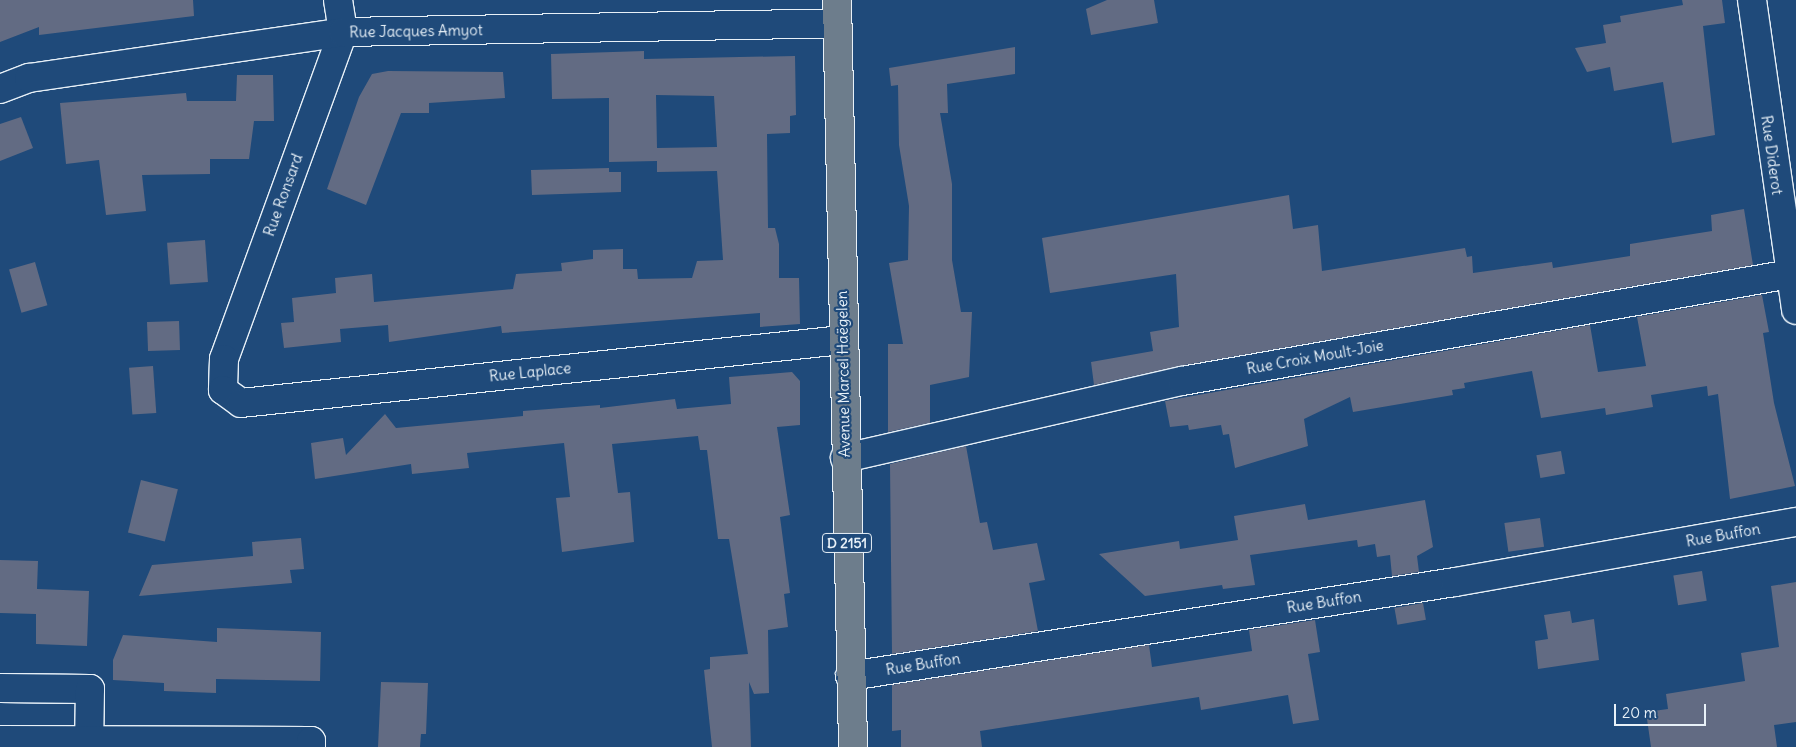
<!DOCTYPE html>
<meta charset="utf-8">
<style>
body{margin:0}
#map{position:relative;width:1796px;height:747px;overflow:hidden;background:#1f4a7a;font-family:Delius,sans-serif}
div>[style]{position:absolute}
.building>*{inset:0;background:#626b83;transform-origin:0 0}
.roads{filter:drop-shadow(1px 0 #e8f1f8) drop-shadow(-1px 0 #e8f1f8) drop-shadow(0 1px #e8f1f8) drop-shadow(0 -1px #e8f1f8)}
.minor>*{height:28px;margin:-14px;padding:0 14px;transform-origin:14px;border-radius:14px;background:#1f4a7a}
.primary>*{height:28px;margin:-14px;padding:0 14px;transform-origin:14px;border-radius:14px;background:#6d7d8c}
span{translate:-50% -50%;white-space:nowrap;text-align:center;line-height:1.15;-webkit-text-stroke:4.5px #1f4a7a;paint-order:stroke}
.shield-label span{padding:1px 4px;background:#1f4a7a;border:1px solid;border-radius:4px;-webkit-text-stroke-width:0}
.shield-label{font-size:14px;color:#e8f1f8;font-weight:700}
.street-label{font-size:15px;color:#e8f1f8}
.scale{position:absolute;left:1614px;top:704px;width:92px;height:22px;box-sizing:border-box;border:2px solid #e8f1f8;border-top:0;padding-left:6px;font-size:15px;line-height:18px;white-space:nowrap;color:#e8f1f8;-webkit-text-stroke:4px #1f4a7a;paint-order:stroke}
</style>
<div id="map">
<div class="building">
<i style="clip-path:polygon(0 0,193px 0,194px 16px,39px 35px,39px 27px,0 42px)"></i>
<i style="clip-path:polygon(1107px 0,1154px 0,1158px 23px,1091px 35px,1086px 9px)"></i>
<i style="clip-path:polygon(1682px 0,1722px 0,1725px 23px,1703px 26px,1715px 135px,1672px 143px,1663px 82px,1614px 91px,1610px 67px,1587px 72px,1575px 48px,1606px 43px,1603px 25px,1621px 22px,1620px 16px,1683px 5px)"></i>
<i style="clip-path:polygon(1015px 47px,1015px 74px,947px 84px,948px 113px,940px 113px,952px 184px,952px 260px,961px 312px,972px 312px,969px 377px,930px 385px,930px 423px,888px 432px,888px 344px,903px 344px,889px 263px,908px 260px,909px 206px,899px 145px,898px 85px,891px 86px,889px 68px)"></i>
<i style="clip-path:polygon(evenodd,644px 51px,644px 59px,795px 56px,796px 115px,790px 116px,790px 133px,767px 134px,768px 228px,775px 228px,779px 244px,779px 278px,799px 278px,800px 324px,760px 327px,760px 313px,502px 333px,501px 326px,389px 342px,388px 325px,340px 329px,341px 342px,284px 348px,281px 323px,294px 322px,292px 298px,336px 293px,335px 278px,372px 274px,374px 302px,513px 289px,516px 274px,562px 271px,561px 263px,593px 259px,593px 250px,623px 249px,623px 269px,637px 269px,638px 279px,692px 278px,697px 261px,723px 260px,717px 171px,657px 172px,657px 161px,609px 162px,609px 98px,552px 99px,551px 54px,644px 51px,656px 95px,714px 96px,717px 147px,657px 148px,656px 95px)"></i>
<i style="clip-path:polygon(388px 71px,503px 72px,505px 98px,429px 103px,429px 113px,401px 113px,366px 205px,327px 189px,359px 97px,372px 74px)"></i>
<i style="clip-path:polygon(237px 75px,273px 75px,274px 121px,254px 121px,249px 159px,210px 159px,210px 174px,142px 175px,146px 211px,106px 215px,99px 160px,66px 164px,60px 103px,186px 93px,187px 101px,236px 101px)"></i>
<i style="clip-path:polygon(21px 117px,33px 148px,0 161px,0 124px)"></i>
<i style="clip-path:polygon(609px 168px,609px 172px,621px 172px,621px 192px,532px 195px,531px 170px)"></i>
<i style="clip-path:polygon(1289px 195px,1293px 229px,1318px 225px,1322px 271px,1465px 248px,1467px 257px,1472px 256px,1473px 273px,1552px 262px,1553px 268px,1630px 256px,1630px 244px,1712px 231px,1711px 215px,1744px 209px,1753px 265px,1179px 366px,1094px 385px,1091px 362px,1153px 351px,1150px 332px,1179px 327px,1176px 274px,1050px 293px,1042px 238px)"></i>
<i style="left:205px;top:240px;width:42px;height:38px;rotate:86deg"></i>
<i style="left:35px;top:262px;width:45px;height:27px;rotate:74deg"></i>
<i style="clip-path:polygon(1762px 295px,1769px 332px,1763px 333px,1774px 403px,1795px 486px,1730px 499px,1718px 394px,1708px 396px,1707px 386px,1651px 395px,1653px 407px,1606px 415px,1605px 408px,1541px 418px,1532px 371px,1464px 383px,1465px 388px,1452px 390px,1453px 395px,1353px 412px,1350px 397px,1304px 419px,1308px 446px,1235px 468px,1229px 434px,1223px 435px,1221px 425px,1189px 430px,1188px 425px,1170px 427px,1165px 401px,1590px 325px,1598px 372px,1646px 366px,1637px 317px)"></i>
<i style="left:179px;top:321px;width:29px;height:32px;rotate:88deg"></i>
<i style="left:153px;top:366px;width:47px;height:24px;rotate:86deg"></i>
<i style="clip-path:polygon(792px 372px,800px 381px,800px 425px,777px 427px,790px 515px,780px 517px,790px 593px,784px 594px,788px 627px,768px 630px,769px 693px,754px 694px,749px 682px,751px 747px,712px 747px,704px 670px,710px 669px,710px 657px,748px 654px,729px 539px,718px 539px,707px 450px,700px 450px,698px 436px,612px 444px,618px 493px,630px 492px,634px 542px,562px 552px,556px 498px,570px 497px,564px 443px,467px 453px,469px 468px,412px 474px,411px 464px,315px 479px,311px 443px,343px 438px,346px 455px,385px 414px,396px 428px,523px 416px,523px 411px,600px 405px,600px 408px,675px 399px,677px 409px,731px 404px,729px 377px)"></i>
<i style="clip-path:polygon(966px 446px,980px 523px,987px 522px,993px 550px,1037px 543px,1045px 580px,1029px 583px,1038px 631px,892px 654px,890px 464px)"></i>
<i style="left:1561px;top:451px;width:23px;height:25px;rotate:80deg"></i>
<i style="left:141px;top:480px;width:38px;height:54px;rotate:14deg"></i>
<i style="clip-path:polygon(1425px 500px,1433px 547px,1417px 556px,1419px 572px,1392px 576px,1390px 555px,1377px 557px,1375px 544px,1358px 547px,1357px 540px,1250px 555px,1255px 585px,1223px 589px,1222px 585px,1145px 596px,1099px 554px,1179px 541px,1180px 549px,1238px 540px,1234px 516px,1305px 504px,1308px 520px)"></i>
<i style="left:1540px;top:518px;width:29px;height:36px;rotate:82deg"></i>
<i style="clip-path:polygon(301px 538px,304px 569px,290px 570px,292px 583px,139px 596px,152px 565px,253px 556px,252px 542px)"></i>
<i style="clip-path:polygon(0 560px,38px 561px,37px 589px,89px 591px,87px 646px,36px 644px,36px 614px,0 613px)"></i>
<i style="left:1702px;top:571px;width:30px;height:29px;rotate:81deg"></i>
<i style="clip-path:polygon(1796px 582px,1796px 722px,1774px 725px,1777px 747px,1651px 747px,1646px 712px,1668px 709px,1666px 694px,1745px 681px,1741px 653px,1779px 647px,1771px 586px)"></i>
<i style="left:1423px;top:603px;width:17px;height:29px;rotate:80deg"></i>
<i style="clip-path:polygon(1570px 611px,1572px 623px,1594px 619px,1599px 660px,1538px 669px,1535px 641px,1548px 639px,1544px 615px)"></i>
<i style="clip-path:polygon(1315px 620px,1320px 652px,1308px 654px,1319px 720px,1293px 724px,1288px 695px,1201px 710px,1199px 697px,980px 731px,982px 747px,901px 747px,901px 730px,892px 731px,892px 685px,1149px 645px,1152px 667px,1252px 651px,1249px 630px)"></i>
<i style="clip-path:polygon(217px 628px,321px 632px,320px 681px,216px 679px,216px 693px,164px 691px,164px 683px,113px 680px,113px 660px,123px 635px,217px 642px)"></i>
<i style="clip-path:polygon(381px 682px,428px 683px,426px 734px,421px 734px,420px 747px,378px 747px)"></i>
</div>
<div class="roads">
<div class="minor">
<i style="left:338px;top:0;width:32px;rotate:81deg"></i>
<i style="left:343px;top:32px;width:348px;rotate:110deg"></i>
<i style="left:224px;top:359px;width:31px;rotate:92deg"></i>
<i style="left:223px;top:390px;width:22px;rotate:36deg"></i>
<i style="left:241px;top:403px;width:604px;rotate:-5.98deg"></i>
<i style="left:1752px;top:0;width:313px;rotate:81.9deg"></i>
<i style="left:0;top:89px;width:31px;rotate:-21deg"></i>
<i style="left:29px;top:78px;width:317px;rotate:-8.3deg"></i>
<i style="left:343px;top:32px;width:494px;rotate:-1deg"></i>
<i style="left:845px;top:458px;width:346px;rotate:-12.9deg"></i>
<i style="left:1182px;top:381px;width:623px;rotate:-9.98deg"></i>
<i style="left:850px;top:676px;width:612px;rotate:-8.83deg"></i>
<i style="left:1455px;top:582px;width:346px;rotate:-10deg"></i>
<i style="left:0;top:688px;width:90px;rotate:0.6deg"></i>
<i style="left:90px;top:689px;width:58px;rotate:91deg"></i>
<i style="left:0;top:740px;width:311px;rotate:0.2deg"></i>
<i style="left:311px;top:741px;width:6px;rotate:90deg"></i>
</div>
<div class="primary">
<i style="left:837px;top:0;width:747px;rotate:88.77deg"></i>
</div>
</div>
<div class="shield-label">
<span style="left:847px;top:543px">D 2151</span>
</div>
<div class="street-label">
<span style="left:416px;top:31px;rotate:-1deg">Rue Jacques Amyot</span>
<span style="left:1772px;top:155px;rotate:82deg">Rue Diderot</span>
<span style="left:283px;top:195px;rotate:-70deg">Rue Ronsard</span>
<span style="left:1315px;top:357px;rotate:-10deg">Rue Croix Moult-Joie</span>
<span style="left:530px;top:372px;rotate:-6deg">Rue Laplace</span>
<span style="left:843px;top:374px;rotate:-91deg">Avenue Marcel Haëgelen</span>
<span style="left:1723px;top:535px;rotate:-10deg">Rue Buffon</span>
<span style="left:1324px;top:602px;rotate:-9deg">Rue Buffon</span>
<span style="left:923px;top:664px;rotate:-9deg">Rue Buffon</span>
</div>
<div class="scale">20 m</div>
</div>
